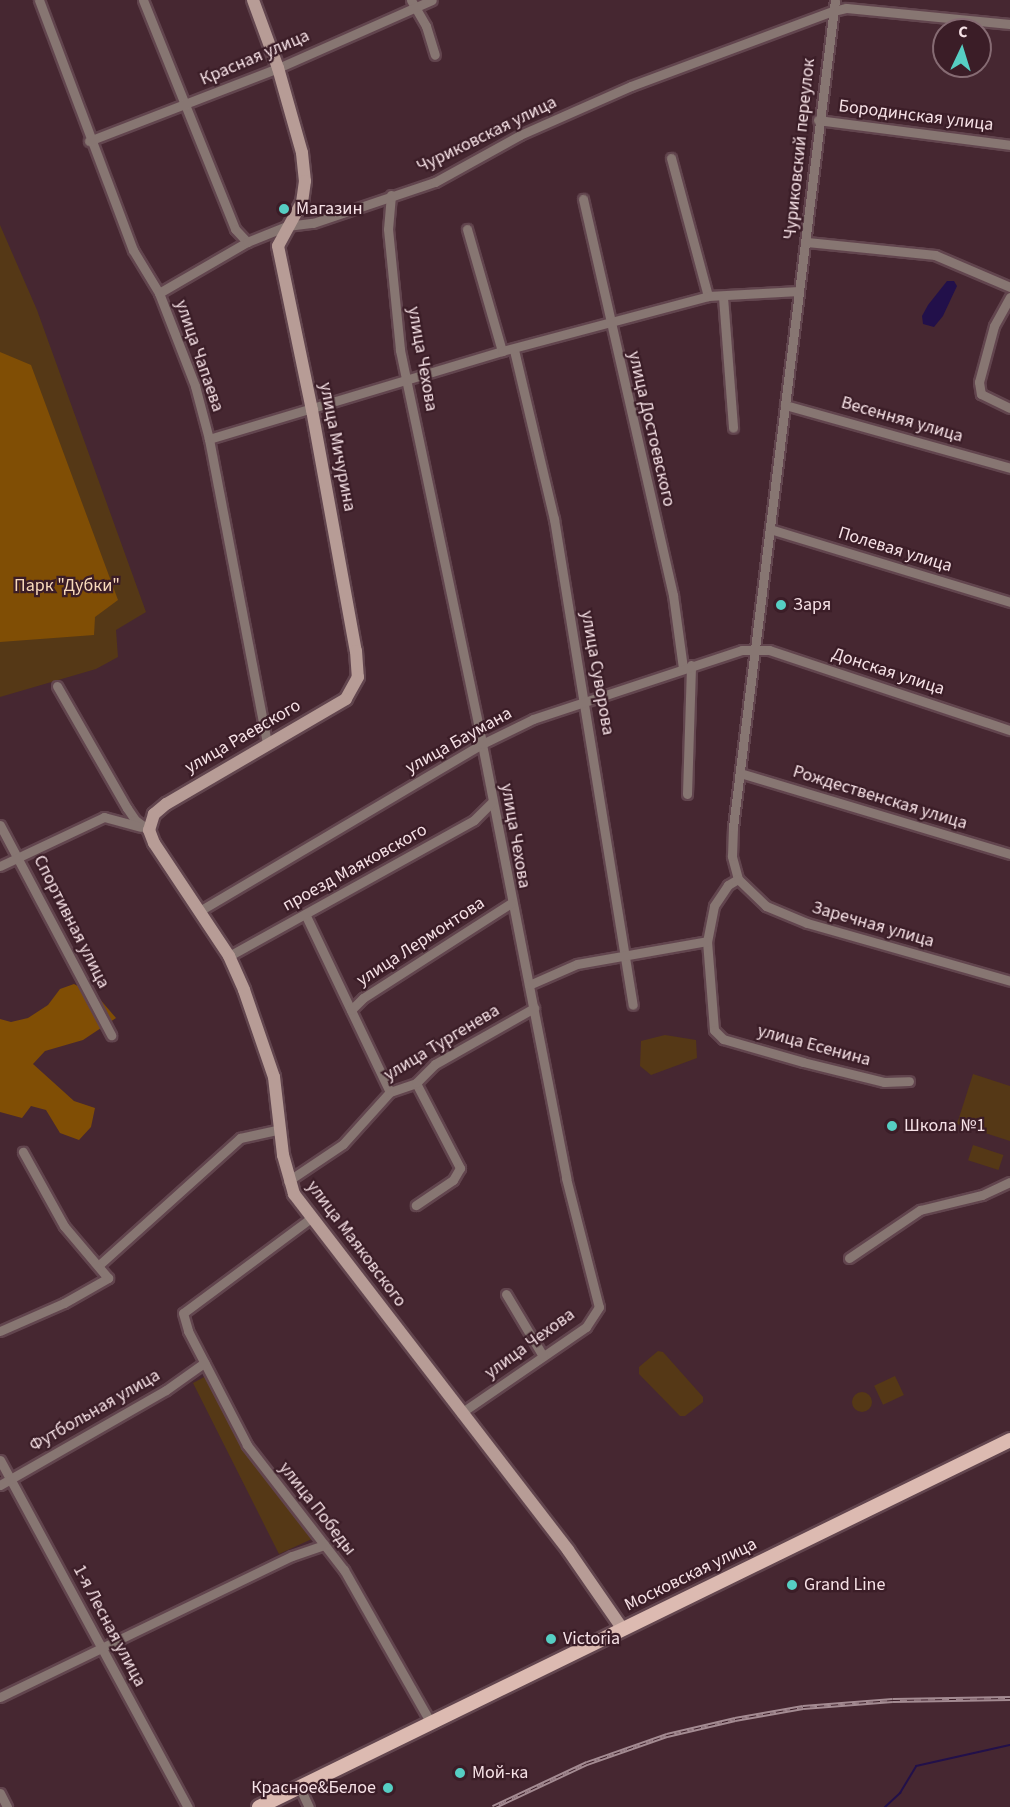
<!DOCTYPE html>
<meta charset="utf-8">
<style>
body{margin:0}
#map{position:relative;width:1010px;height:1807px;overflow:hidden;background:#462731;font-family:"Source Sans 3",sans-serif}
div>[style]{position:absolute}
.green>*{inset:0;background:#553816;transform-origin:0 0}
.round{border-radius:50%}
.forest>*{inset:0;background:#804e05}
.water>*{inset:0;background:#22104a}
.stream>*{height:2px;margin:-1px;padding:0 1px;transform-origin:1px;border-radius:1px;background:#22104a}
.roads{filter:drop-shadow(2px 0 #62454e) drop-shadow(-2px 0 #62454e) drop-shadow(0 2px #62454e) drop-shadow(0 -2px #62454e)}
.street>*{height:9px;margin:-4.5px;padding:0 4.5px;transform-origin:4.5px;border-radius:4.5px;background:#877672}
.secondary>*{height:12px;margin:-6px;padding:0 6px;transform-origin:6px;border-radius:6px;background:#b79c96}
.primary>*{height:14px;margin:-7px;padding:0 7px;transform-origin:7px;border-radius:7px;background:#dcbab1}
.rail>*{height:4.5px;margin-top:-2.25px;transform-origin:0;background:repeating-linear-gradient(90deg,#3b1d27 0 7px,#a48b92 0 14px);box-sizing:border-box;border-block:2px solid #a48b92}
.dots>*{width:16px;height:16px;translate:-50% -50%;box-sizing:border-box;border:3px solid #3b1d27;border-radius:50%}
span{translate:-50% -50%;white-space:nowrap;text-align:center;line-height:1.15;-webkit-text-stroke:4.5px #3b1d27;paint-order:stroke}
.street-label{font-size:18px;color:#f6e1e6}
.poi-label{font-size:18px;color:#f6e1e6}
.left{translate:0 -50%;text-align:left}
.right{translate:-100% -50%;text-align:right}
.park-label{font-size:18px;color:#f9dbbc}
.north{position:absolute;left:932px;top:18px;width:60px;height:60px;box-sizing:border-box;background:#3b1d27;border:2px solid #866b73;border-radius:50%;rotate:4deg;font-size:16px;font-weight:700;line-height:24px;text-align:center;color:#f6e1e6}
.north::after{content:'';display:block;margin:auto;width:21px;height:27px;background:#56cec3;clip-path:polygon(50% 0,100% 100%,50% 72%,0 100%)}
</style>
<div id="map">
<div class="green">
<i style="clip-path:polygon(0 225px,37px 310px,146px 612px,116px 630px,118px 657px,96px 669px,0 697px)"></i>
<i style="clip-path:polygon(665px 1035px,696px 1040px,697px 1058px,651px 1075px,640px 1066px,641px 1041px)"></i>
<i style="clip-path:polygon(973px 1074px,1010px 1086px,1010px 1141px,957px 1124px)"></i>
<i style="left:973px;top:1145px;width:32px;height:16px;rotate:18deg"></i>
<i style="clip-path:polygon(658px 1351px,663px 1352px,703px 1397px,703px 1402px,685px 1416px,680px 1416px,639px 1374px,639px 1367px)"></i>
<i style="clip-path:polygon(208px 1375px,245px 1448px,314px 1538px,279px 1554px,193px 1383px)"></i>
<i style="left:895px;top:1376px;width:21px;height:23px;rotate:65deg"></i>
<i class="round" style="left:852px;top:1392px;width:20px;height:20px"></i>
</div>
<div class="forest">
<i style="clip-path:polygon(0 352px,31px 365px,118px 600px,95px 617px,94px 635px,0 642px)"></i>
<i style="clip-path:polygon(74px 984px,98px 997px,116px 1018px,83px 1040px,45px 1051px,33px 1064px,74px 1101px,95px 1108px,91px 1127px,79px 1140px,60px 1133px,46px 1110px,31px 1106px,22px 1118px,0 1112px,0 1019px,11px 1022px,28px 1018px,48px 1005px,60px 989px)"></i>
</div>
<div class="water">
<i style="clip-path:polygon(947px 281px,954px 281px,957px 286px,943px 316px,934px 327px,923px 324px,922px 316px,928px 305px)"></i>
</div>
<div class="stream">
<i style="left:885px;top:1807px;width:21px;rotate:-43deg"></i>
<i style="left:900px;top:1793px;width:31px;rotate:-59deg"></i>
<i style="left:916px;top:1766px;width:96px;rotate:-12.6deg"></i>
</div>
<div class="roads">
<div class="street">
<i style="left:39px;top:0;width:267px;rotate:69.4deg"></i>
<i style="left:133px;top:250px;width:50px;rotate:58.8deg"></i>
<i style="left:159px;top:293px;width:100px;rotate:68.8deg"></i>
<i style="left:195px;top:386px;width:55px;rotate:75.2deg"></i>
<i style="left:209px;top:439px;width:309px;rotate:79.2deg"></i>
<i style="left:143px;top:0;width:247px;rotate:68.1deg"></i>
<i style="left:235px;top:229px;width:18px;rotate:47deg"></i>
<i style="left:411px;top:0;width:30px;rotate:60deg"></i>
<i style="left:426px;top:26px;width:30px;rotate:73deg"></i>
<i style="left:818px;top:120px;width:194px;rotate:7.4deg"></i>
<i style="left:89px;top:141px;width:203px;rotate:-21.1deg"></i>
<i style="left:278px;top:68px;width:168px;rotate:-23.8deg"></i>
<i style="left:671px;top:158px;width:143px;rotate:75deg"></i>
<i style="left:391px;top:195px;width:34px;rotate:95deg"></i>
<i style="left:388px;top:229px;width:122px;rotate:84.3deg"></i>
<i style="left:400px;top:350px;width:402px;rotate:78.2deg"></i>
<i style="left:482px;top:744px;width:442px;rotate:79deg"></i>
<i style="left:566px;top:1178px;width:133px;rotate:75.7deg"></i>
<i style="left:599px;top:1307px;width:24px;rotate:123deg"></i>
<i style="left:586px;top:1327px;width:152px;rotate:145.5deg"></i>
<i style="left:583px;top:199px;width:406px;rotate:77.2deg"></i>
<i style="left:673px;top:595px;width:74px;rotate:82.2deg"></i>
<i style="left:467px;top:229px;width:127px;rotate:74deg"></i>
<i style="left:807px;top:242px;width:129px;rotate:5.8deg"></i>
<i style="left:935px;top:255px;width:82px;rotate:23.1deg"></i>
<i style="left:159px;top:293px;width:102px;rotate:-30.1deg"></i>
<i style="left:247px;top:242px;width:43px;rotate:-21.8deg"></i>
<i style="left:287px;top:226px;width:26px;rotate:-7deg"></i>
<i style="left:313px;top:223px;width:129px;rotate:-18.6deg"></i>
<i style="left:435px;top:182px;width:97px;rotate:-28.9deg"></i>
<i style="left:520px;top:135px;width:121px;rotate:-23.8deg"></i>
<i style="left:631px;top:86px;width:215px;rotate:-20.4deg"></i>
<i style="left:833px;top:11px;width:13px;rotate:-13deg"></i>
<i style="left:846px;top:8px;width:165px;rotate:5.6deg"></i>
<i style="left:723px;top:297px;width:131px;rotate:85.6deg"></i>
<i style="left:1010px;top:297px;width:33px;rotate:119deg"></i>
<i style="left:994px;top:326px;width:58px;rotate:105deg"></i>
<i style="left:979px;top:382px;width:12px;rotate:81deg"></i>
<i style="left:981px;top:394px;width:32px;rotate:26deg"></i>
<i style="left:514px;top:350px;width:174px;rotate:76.7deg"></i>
<i style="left:554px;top:519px;width:492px;rotate:80.8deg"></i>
<i style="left:785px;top:405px;width:234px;rotate:15.6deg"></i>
<i style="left:209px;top:439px;width:306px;rotate:-16.7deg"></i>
<i style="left:502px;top:351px;width:213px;rotate:-14.9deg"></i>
<i style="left:708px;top:296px;width:91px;rotate:-3.1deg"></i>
<i style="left:770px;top:529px;width:251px;rotate:16.9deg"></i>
<i style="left:57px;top:686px;width:141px;rotate:60.2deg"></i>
<i style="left:127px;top:808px;width:14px;rotate:56deg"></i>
<i style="left:135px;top:820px;width:17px;rotate:36deg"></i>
<i style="left:740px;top:773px;width:282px;rotate:16.7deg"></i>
<i style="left:687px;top:794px;width:129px;rotate:-88.2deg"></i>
<i style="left:0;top:825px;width:238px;rotate:62.1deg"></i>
<i style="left:0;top:866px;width:115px;rotate:-25.2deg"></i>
<i style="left:104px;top:817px;width:38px;rotate:15deg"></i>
<i style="left:738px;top:879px;width:24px;rotate:-105deg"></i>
<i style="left:732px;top:856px;width:29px;rotate:-88deg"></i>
<i style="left:733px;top:827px;width:833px;rotate:-82.97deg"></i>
<i style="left:738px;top:879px;width:12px;rotate:149deg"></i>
<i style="left:728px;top:885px;width:25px;rotate:124deg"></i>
<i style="left:714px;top:906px;width:36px;rotate:101deg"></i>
<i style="left:707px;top:941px;width:89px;rotate:85.5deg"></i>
<i style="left:714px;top:1030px;width:13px;rotate:45deg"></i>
<i style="left:723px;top:1039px;width:83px;rotate:16deg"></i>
<i style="left:803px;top:1062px;width:83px;rotate:13.9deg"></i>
<i style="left:884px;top:1082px;width:25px;rotate:-2deg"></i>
<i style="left:738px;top:879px;width:39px;rotate:44deg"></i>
<i style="left:766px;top:906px;width:44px;rotate:22.5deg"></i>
<i style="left:807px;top:923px;width:211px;rotate:15.9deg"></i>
<i style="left:201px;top:910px;width:326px;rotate:-30.6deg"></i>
<i style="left:482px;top:744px;width:57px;rotate:-26.1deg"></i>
<i style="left:533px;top:719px;width:220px;rotate:-18.3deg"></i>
<i style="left:742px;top:650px;width:27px"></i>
<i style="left:769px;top:650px;width:254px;rotate:18.4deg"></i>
<i style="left:306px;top:916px;width:195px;rotate:64.5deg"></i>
<i style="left:229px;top:956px;width:280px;rotate:-29deg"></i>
<i style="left:474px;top:820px;width:25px;rotate:-45deg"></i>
<i style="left:529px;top:985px;width:52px;rotate:-23.6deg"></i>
<i style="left:577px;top:964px;width:132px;rotate:-10deg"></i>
<i style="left:351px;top:1010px;width:17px;rotate:-45deg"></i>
<i style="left:363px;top:998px;width:176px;rotate:-32.7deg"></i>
<i style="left:416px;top:1083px;width:96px;rotate:62.6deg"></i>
<i style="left:460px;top:1168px;width:14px;rotate:120deg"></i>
<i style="left:453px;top:1180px;width:45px;rotate:146deg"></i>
<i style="left:288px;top:1181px;width:66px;rotate:-33.9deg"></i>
<i style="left:343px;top:1144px;width:70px;rotate:-47.9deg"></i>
<i style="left:390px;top:1092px;width:28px;rotate:-19deg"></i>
<i style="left:416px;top:1083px;width:27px;rotate:-45deg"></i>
<i style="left:435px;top:1064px;width:114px;rotate:-29.5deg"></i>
<i style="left:311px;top:1218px;width:159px;rotate:143.4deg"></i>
<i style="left:183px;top:1313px;width:19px;rotate:74deg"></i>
<i style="left:188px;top:1331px;width:128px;rotate:62.6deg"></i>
<i style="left:247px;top:1445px;width:158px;rotate:52.2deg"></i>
<i style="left:344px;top:1570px;width:176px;rotate:60.4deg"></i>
<i style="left:849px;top:1258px;width:86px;rotate:-34.1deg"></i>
<i style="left:920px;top:1210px;width:64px;rotate:-13.6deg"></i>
<i style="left:982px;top:1195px;width:31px;rotate:-25deg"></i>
<i style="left:99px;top:1265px;width:190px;rotate:-42deg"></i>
<i style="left:240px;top:1138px;width:42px;rotate:-12.4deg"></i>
<i style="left:506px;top:1294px;width:72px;rotate:59.2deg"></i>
<i style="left:0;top:1331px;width:70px;rotate:-23.6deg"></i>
<i style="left:64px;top:1303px;width:51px;rotate:-29.6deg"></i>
<i style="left:108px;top:1278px;width:68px;rotate:-130.2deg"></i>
<i style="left:64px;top:1226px;width:85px;rotate:-119deg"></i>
<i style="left:0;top:1460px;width:395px;rotate:61.6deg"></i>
<i style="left:0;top:1485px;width:191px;rotate:-29.8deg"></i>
<i style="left:166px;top:1390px;width:47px;rotate:-35.4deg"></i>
<i style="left:0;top:1697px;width:324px;rotate:-25.8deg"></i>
<i style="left:292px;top:1556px;width:34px;rotate:-19deg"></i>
<i style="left:300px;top:1788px;width:21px;rotate:65deg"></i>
<i style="left:0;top:1793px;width:16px;rotate:63deg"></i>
</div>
<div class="secondary">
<i style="left:253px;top:0;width:72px;rotate:69.8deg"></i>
<i style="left:278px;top:68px;width:88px;rotate:74.2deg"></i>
<i style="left:302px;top:153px;width:28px;rotate:84deg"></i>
<i style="left:305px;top:181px;width:21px;rotate:98deg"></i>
<i style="left:302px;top:202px;width:50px;rotate:118.6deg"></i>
<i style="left:278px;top:246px;width:167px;rotate:78.3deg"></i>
<i style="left:312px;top:410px;width:245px;rotate:79.7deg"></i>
<i style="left:356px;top:651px;width:26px;rotate:86deg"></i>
<i style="left:358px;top:677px;width:25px;rotate:119deg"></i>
<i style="left:346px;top:699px;width:208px;rotate:149.7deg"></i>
<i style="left:166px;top:804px;width:16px;rotate:140deg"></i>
<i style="left:154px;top:814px;width:17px;rotate:107deg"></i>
<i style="left:149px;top:830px;width:14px;rotate:69deg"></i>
<i style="left:154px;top:843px;width:136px;rotate:56.4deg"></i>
<i style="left:229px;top:956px;width:37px;rotate:66deg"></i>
<i style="left:244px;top:990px;width:92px;rotate:71deg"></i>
<i style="left:274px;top:1077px;width:79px;rotate:83.4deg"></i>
<i style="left:283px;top:1155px;width:41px;rotate:74.2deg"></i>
<i style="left:294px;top:1194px;width:449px;rotate:52.4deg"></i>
<i style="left:568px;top:1550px;width:95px;rotate:55.3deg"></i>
</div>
<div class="primary">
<i style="left:259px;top:1807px;width:836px;rotate:-26.04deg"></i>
</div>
</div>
<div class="rail">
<i style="left:493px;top:1807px;width:104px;rotate:-25.1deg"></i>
<i style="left:587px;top:1763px;width:85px;rotate:-19.3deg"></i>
<i style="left:667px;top:1735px;width:70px;rotate:-13.2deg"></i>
<i style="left:735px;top:1719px;width:69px;rotate:-10deg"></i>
<i style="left:803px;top:1707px;width:90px;rotate:-4.4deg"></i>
<i style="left:893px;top:1700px;width:117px;rotate:-1deg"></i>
</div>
<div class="dots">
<i style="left:284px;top:209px;background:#56cec3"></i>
<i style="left:781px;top:605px;background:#56cec3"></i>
<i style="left:892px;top:1126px;background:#56cec3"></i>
<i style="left:792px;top:1585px;background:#56cec3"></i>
<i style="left:551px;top:1639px;background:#56cec3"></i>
<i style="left:460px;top:1773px;background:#56cec3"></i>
<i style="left:388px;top:1788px;background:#56cec3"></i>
</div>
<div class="street-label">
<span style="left:255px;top:58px;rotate:-23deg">Красная улица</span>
<span style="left:916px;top:116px;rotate:7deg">Бородинская улица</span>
<span style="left:487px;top:135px;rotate:-26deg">Чуриковская улица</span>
<span style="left:800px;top:149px;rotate:-84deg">Чуриковский переулок</span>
<span style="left:199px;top:356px;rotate:71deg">улица Чапаева</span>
<span style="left:422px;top:359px;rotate:80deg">улица Чехова</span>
<span style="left:902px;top:420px;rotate:16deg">Весенняя улица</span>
<span style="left:651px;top:429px;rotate:77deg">улица Достоевского</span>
<span style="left:337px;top:447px;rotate:79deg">улица Мичурина</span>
<span style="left:895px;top:550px;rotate:17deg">Полевая улица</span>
<span style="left:888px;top:672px;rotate:18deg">Донская улица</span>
<span style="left:597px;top:673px;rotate:80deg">улица Суворова</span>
<span style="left:243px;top:737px;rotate:-30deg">улица Раевского</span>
<span style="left:459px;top:741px;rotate:-29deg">улица Баумана</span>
<span style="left:880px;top:798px;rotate:17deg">Рождественская улица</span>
<span style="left:515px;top:836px;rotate:80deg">улица Чехова</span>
<span style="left:355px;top:868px;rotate:-29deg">проезд Маяковского</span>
<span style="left:71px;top:922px;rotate:63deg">Спортивная улица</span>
<span style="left:873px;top:925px;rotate:16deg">Заречная улица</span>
<span style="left:421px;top:942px;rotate:-33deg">улица Лермонтова</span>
<span style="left:442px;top:1043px;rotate:-31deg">улица Тургенева</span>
<span style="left:814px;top:1046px;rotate:15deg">улица Есенина</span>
<span style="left:356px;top:1244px;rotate:53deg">улица Маяковского</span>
<span style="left:530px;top:1344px;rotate:-36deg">улица Чехова</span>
<span style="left:95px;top:1411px;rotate:-30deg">Футбольная улица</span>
<span style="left:317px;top:1509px;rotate:52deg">улица Победы</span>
<span style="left:691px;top:1575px;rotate:-26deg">Московская улица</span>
<span style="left:109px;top:1626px;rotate:62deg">1-я Лесная улица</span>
</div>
<div class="poi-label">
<span class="left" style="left:296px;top:209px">Магазин</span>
<span class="left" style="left:793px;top:605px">Заря</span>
<span class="left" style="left:904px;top:1126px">Школа №1</span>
<span class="left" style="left:804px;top:1585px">Grand Line</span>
<span class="left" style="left:563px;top:1639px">Victoria</span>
<span class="left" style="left:472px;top:1773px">Мой-ка</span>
<span class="right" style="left:376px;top:1788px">Красное&amp;Белое</span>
</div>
<div class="park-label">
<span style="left:67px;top:586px">Парк "Дубки"</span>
</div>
<div class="north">С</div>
</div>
